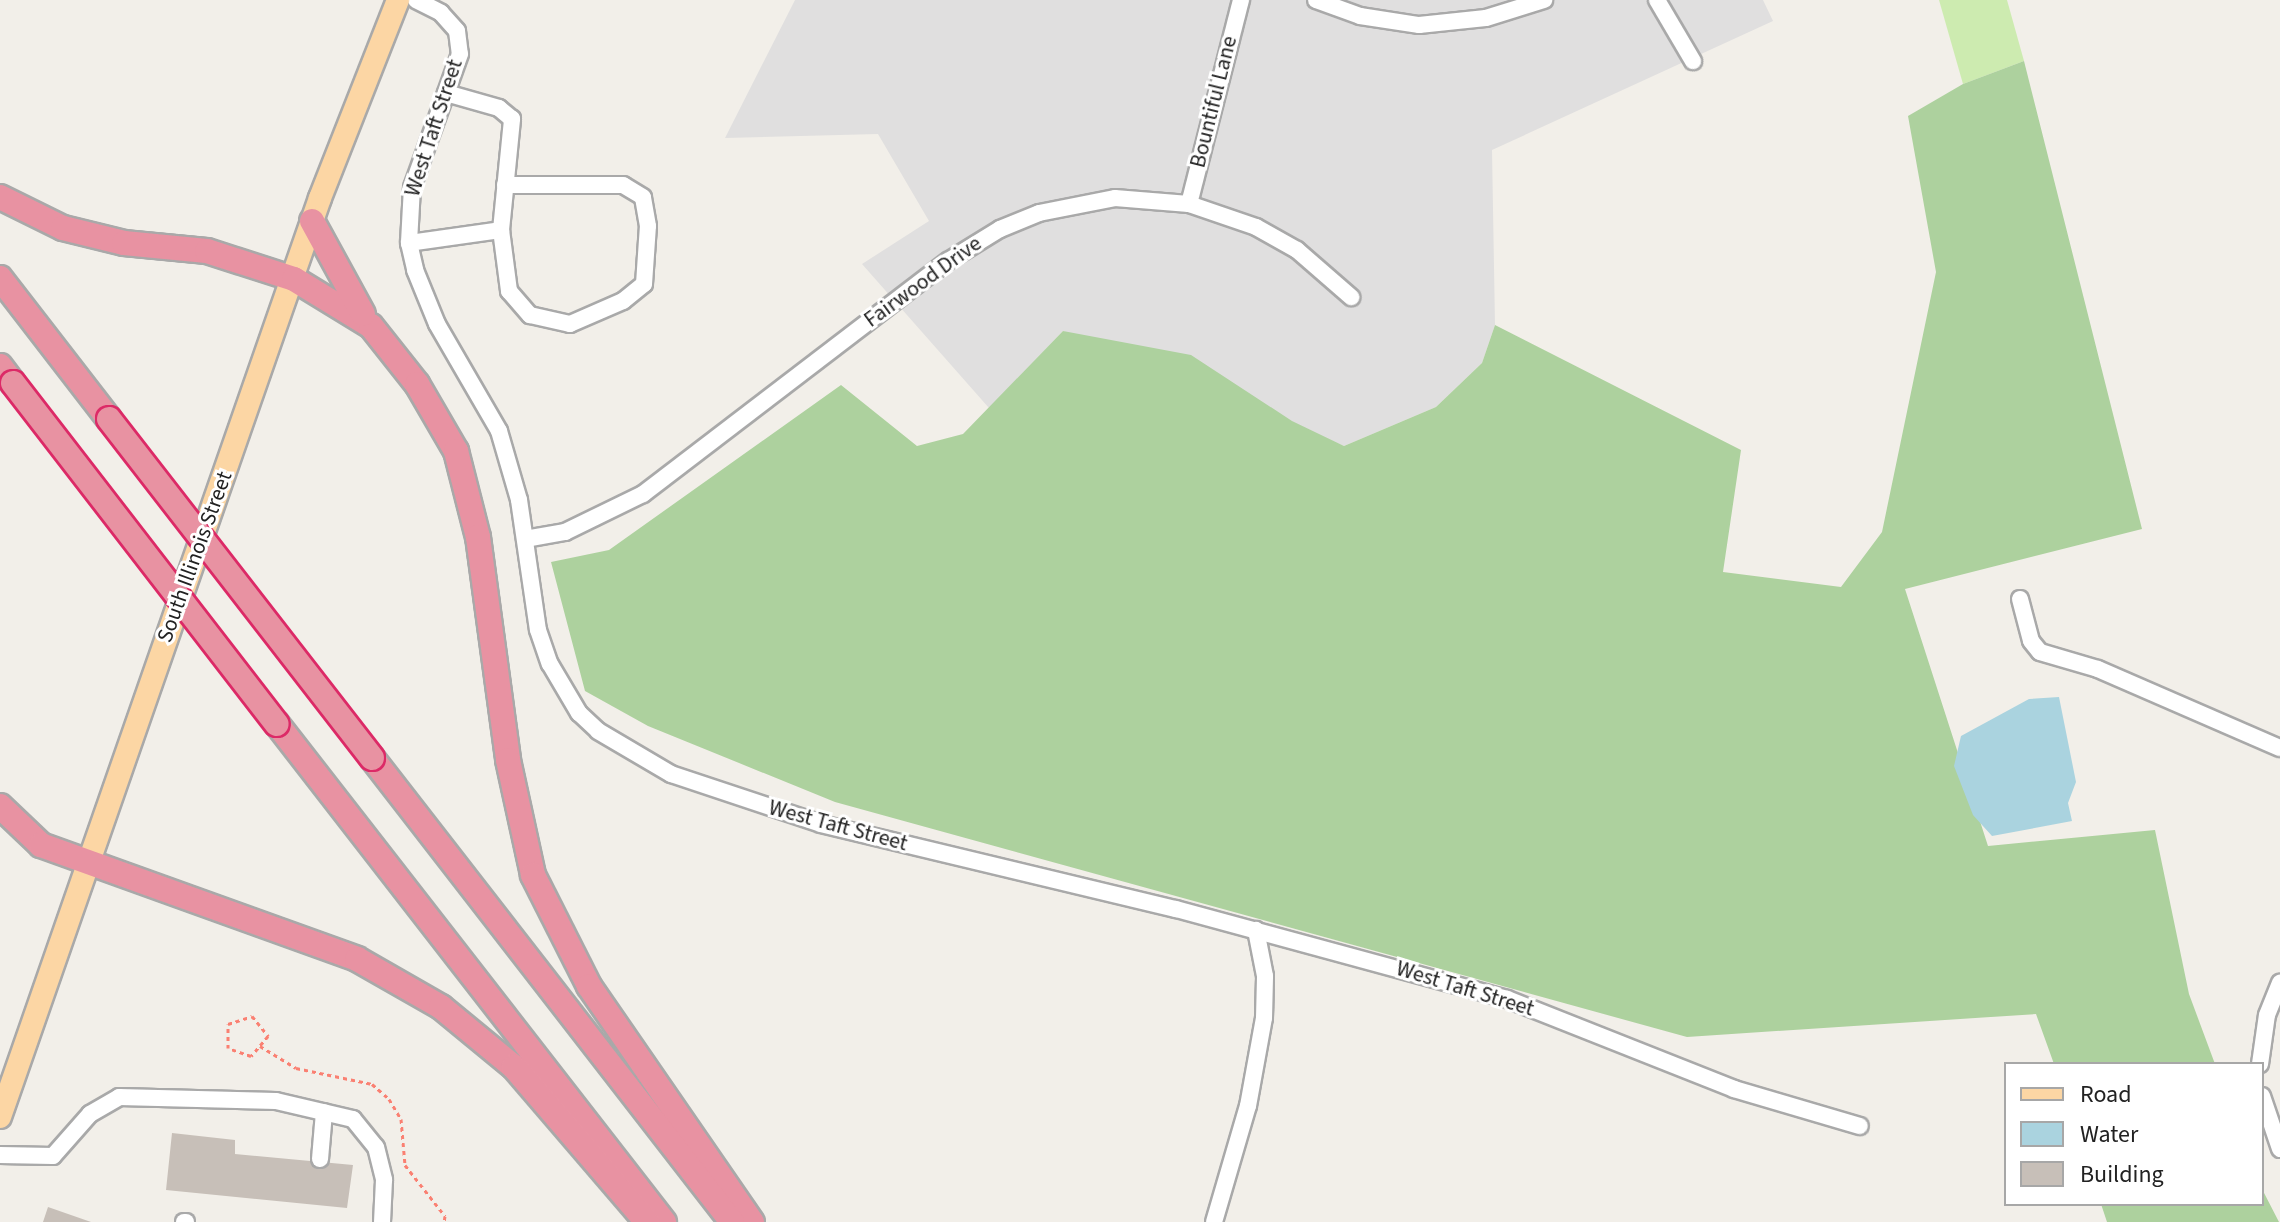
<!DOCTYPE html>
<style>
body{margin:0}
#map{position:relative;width:2280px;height:1222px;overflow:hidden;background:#f2efe9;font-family:"Source Sans 3",sans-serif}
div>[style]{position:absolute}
.residential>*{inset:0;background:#e0dfdf}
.grass>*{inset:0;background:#cdebb0}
.forest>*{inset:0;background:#add19e}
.water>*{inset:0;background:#aad3df}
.building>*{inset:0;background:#c7bfb8}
.path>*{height:3px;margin-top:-1.5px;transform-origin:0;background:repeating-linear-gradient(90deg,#fa8072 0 4px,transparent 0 8px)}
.roads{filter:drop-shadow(2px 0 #a9a9a9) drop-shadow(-2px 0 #a9a9a9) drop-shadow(0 2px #a9a9a9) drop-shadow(0 -2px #a9a9a9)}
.minor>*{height:16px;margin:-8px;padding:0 8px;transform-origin:8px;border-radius:8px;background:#fff}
.major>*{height:22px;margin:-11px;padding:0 11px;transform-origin:11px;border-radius:11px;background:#fcd6a4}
.highway>*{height:24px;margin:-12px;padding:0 12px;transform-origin:12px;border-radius:12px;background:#e892a2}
.bridges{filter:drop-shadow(2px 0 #dc2a67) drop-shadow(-2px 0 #dc2a67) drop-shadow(0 2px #dc2a67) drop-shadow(0 -2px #dc2a67)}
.highway-bridge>*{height:24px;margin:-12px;padding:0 12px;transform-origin:12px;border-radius:12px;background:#e892a2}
span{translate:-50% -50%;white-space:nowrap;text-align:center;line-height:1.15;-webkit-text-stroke:6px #fff;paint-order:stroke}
.street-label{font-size:22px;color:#222}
.legend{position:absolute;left:2004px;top:1062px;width:260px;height:144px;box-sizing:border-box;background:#fff;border:2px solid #a7a7a7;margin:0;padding:10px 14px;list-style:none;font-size:24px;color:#222}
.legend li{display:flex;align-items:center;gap:16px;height:40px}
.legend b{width:40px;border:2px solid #a7a7a7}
</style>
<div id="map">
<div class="residential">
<i style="clip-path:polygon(795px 0,1763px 0,1773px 21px,1492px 150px,1495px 325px,1482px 363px,1436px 407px,1344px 446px,1063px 331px,989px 408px,862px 264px,929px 221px,878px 134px,725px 138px)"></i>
</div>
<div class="grass">
<i style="clip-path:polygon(1939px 0,2007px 0,2024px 61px,1963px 84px)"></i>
</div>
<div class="forest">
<i style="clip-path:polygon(2024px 61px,2142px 529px,1905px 589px,1988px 846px,2155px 830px,2189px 994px,2215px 1064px,2054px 1064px,2036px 1014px,1687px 1037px,835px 802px,648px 726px,585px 691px,551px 562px,609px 550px,841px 385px,917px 446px,963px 434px,1063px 331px,1191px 355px,1292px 421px,1344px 446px,1436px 407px,1482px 363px,1495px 325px,1741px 450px,1723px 572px,1841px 587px,1882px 532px,1936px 272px,1908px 116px,1963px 84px)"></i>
<i style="clip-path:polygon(2262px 1189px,2279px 1222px,2107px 1222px,2101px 1204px,2262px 1204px)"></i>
</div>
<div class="water">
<i style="clip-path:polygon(2059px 697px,2076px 782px,2068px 803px,2072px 821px,1992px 836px,1973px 815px,1954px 766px,1961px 736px,2029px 699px)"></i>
</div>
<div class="building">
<i style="clip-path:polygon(172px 1133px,235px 1140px,235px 1154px,353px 1165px,347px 1208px,166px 1190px)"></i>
<i style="clip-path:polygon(48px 1207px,91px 1222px,43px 1222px)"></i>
</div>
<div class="path">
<i style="left:252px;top:1016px;width:26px;rotate:51deg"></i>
<i style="left:268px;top:1036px;width:26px;rotate:130deg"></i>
<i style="left:251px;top:1056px;width:24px;rotate:-161deg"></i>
<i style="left:228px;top:1048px;width:24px;rotate:-90deg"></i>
<i style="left:228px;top:1024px;width:25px;rotate:-18deg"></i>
<i style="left:260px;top:1046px;width:42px;rotate:31.4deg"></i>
<i style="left:296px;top:1068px;width:78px;rotate:11.9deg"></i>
<i style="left:372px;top:1084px;width:23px;rotate:41deg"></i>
<i style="left:389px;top:1099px;width:23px;rotate:59deg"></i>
<i style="left:401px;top:1119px;width:46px;rotate:85deg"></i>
<i style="left:405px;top:1165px;width:65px;rotate:51.9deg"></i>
<i style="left:445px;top:1216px;width:6px;rotate:99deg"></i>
</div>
<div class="roads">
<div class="minor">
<i style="left:416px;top:0;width:28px;rotate:27deg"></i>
<i style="left:441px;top:13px;width:24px;rotate:48deg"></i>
<i style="left:457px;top:31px;width:23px;rotate:83deg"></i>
<i style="left:460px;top:54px;width:141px;rotate:109.8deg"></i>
<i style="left:412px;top:187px;width:56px;rotate:93.1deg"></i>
<i style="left:409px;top:243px;width:28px;rotate:77deg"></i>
<i style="left:415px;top:270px;width:58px;rotate:67.8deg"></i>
<i style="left:437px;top:324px;width:124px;rotate:59.9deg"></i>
<i style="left:499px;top:431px;width:72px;rotate:73.8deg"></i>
<i style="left:519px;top:500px;width:131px;rotate:81.7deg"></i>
<i style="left:538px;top:630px;width:36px;rotate:71deg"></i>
<i style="left:550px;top:664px;width:57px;rotate:59.4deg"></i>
<i style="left:579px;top:713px;width:26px;rotate:43deg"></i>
<i style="left:598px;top:731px;width:85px;rotate:30.5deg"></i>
<i style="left:671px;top:774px;width:158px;rotate:18.4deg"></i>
<i style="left:821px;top:824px;width:365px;rotate:13.5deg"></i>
<i style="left:1176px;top:909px;width:343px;rotate:15.2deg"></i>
<i style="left:1507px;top:999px;width:244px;rotate:21.6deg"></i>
<i style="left:1734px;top:1089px;width:131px;rotate:16.4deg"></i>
<i style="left:1316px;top:0;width:47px;rotate:20deg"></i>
<i style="left:1360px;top:16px;width:60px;rotate:8.7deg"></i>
<i style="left:1419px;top:25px;width:67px;rotate:-6deg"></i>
<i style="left:1486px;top:18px;width:61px;rotate:-17.2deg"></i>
<i style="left:1657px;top:0;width:71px;rotate:59.5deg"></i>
<i style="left:1189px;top:204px;width:211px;rotate:-75.7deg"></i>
<i style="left:501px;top:230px;width:62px;rotate:82.5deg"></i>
<i style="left:509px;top:291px;width:32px;rotate:49deg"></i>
<i style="left:530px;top:315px;width:41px;rotate:12.7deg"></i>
<i style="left:570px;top:324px;width:58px;rotate:-23.5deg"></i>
<i style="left:623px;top:301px;width:27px;rotate:-39deg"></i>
<i style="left:644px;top:284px;width:58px;rotate:-86.1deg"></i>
<i style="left:648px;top:226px;width:29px;rotate:-100deg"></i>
<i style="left:643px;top:197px;width:23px;rotate:-149deg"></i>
<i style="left:623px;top:185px;width:118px;rotate:180deg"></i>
<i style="left:409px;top:243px;width:93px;rotate:-8deg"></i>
<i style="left:501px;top:230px;width:112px;rotate:-84.3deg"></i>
<i style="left:512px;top:119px;width:17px;rotate:-140deg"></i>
<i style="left:499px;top:108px;width:55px;rotate:-164.2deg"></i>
<i style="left:525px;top:539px;width:41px;rotate:-9.9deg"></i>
<i style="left:565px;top:532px;width:87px;rotate:-26deg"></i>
<i style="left:643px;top:494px;width:384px;rotate:-37.4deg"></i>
<i style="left:948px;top:261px;width:61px;rotate:-31.6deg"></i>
<i style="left:1000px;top:229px;width:42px;rotate:-22.3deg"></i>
<i style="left:1039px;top:213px;width:77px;rotate:-11.2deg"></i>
<i style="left:1115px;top:198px;width:74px;rotate:4.6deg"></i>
<i style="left:1189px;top:204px;width:71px;rotate:18.9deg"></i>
<i style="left:1256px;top:227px;width:47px;rotate:29.3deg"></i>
<i style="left:1297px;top:250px;width:72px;rotate:41deg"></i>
<i style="left:2020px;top:599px;width:43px;rotate:75.3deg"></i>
<i style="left:2031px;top:641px;width:14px;rotate:51deg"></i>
<i style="left:2040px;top:652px;width:60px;rotate:16.3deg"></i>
<i style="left:2098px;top:669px;width:198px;rotate:23.5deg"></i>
<i style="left:2260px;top:1064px;width:49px;rotate:-81.9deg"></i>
<i style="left:2267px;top:1015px;width:35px;rotate:-68deg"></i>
<i style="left:2262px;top:1096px;width:56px;rotate:71.2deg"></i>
<i style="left:0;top:1155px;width:53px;rotate:1.1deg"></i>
<i style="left:53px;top:1156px;width:56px;rotate:-48.6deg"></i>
<i style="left:90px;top:1114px;width:34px;rotate:-30deg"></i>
<i style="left:119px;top:1097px;width:157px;rotate:1.5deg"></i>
<i style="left:276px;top:1101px;width:79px;rotate:13.2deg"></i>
<i style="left:353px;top:1119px;width:36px;rotate:51deg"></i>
<i style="left:376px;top:1147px;width:34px;rotate:76deg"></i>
<i style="left:384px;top:1180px;width:42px;rotate:92.7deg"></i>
<i style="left:320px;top:1159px;width:47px;rotate:-85.1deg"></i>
<i style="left:184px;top:1222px;width:2px"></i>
<i style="left:1214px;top:1222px;width:121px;rotate:-73.7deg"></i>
<i style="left:1248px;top:1106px;width:89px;rotate:-79.7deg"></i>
<i style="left:1264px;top:1018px;width:42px;rotate:-88.6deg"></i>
<i style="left:1265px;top:976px;width:47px;rotate:-101.1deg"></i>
</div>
<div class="major">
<i style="left:0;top:1117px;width:973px;rotate:-70.8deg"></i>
<i style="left:320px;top:198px;width:213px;rotate:-68.5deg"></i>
</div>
<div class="highway">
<i style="left:0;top:197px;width:70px;rotate:26.2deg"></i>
<i style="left:63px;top:228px;width:63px;rotate:13.8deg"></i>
<i style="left:124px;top:243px;width:83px;rotate:5.5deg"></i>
<i style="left:207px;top:251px;width:91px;rotate:17.8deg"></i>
<i style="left:294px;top:279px;width:90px;rotate:31.4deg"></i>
<i style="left:371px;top:326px;width:74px;rotate:51.6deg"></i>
<i style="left:417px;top:384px;width:78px;rotate:59.8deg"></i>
<i style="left:456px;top:451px;width:89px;rotate:75.7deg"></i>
<i style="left:478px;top:537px;width:225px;rotate:82.3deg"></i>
<i style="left:508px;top:760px;width:118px;rotate:77.7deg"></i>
<i style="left:533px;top:875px;width:124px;rotate:63.2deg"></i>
<i style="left:589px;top:986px;width:287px;rotate:55.4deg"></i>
<i style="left:312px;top:221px;width:106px;rotate:61.3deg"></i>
<i style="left:0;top:278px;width:178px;rotate:52.3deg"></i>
<i style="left:0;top:366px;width:21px;rotate:53deg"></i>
<i style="left:277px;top:724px;width:631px;rotate:52.15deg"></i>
<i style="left:372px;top:758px;width:587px;rotate:52.19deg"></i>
<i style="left:0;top:806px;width:57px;rotate:43.6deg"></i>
<i style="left:41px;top:845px;width:336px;rotate:19.8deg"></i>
<i style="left:357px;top:959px;width:97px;rotate:29.7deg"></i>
<i style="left:441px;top:1007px;width:94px;rotate:39.4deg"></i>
<i style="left:514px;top:1067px;width:204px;rotate:49.4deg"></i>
</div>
</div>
<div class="bridges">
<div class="highway-bridge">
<i style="left:13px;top:383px;width:431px;rotate:52.3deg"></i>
<i style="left:109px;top:419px;width:429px;rotate:52.2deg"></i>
</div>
</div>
<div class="street-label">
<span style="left:1214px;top:102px;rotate:-76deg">Bountiful Lane</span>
<span style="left:434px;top:128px;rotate:-72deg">West Taft Street</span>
<span style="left:923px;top:282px;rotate:-36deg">Fairwood Drive</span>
<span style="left:195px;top:557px;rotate:-70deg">South Illinois Street</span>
<span style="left:838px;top:826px;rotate:15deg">West Taft Street</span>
<span style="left:1465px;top:989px;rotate:17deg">West Taft Street</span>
</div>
<ul class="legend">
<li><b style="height:10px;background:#fcd6a4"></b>Road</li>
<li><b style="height:22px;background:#aad3df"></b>Water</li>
<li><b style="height:22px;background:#c7bfb8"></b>Building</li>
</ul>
</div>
